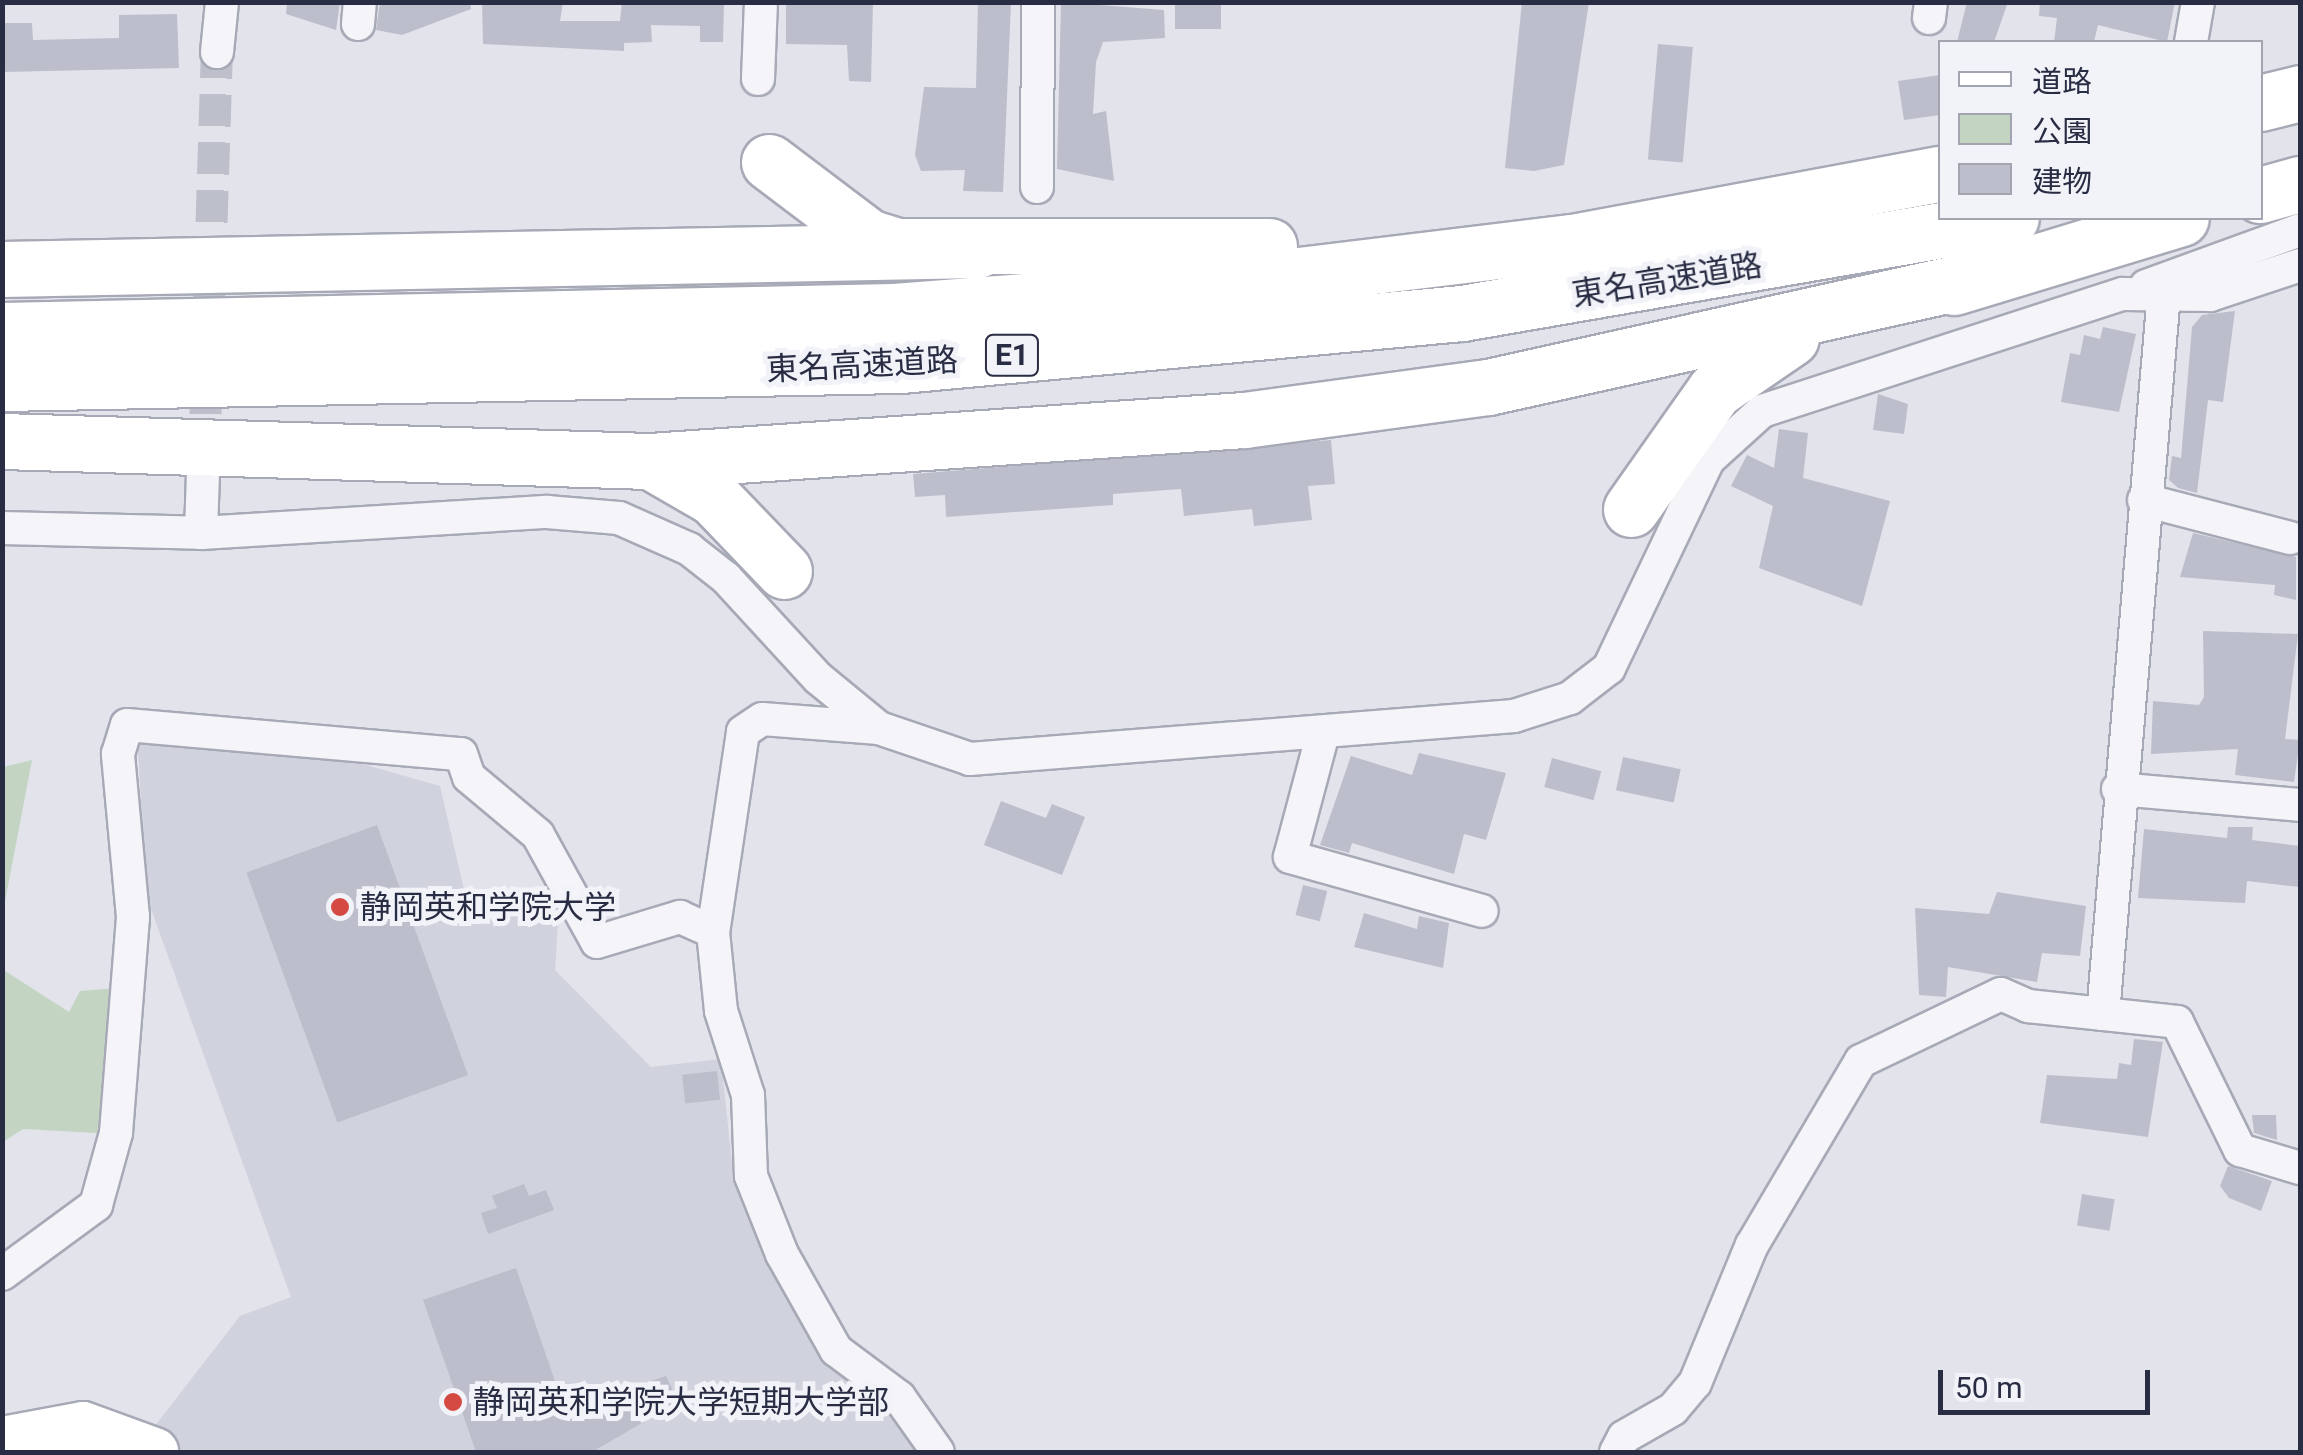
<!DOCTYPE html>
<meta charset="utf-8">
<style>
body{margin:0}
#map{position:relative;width:2303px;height:1455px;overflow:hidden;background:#e2e3eb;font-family:Roboto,"Noto Sans JP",sans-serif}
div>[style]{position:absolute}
.built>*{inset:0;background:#d0d2dd}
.green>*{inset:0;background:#c3d5c2}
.building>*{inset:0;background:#bcbecb;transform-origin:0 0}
.street-tunnel>*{height:32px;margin-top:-16px;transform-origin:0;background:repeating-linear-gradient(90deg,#bdbfca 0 32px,transparent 0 48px)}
.roads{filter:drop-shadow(2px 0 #a7a9b6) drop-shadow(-2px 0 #a7a9b6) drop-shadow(0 2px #a7a9b6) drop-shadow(0 -2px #a7a9b6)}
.street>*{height:32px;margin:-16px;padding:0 16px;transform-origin:16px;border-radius:16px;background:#f5f5f9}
.secondary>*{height:48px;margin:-24px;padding:0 24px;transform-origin:24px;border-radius:24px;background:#fff}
.highway>*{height:55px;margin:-27.5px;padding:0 27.5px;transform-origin:27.5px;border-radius:27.5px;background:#fff}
.dots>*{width:28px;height:28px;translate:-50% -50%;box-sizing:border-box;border:5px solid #f2f3f8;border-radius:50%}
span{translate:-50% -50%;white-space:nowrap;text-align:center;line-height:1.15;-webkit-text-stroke:10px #f2f3f8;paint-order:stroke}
.shield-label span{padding:2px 8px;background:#f2f3f8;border:2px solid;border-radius:8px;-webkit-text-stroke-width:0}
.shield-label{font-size:30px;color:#292d44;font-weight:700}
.street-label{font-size:32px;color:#292d44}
.poi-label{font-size:32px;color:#292d44}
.left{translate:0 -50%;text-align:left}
.frame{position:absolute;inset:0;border:5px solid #292d44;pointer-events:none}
.legend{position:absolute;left:1938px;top:40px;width:325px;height:180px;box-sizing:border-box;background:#f2f3f8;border:2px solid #a2a4b0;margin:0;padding:12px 18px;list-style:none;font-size:30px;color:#292d44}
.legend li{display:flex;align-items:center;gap:20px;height:50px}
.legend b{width:50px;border:2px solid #a2a4b0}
.scale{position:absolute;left:1938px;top:1370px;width:212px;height:45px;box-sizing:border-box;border:5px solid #292d44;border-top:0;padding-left:12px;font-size:30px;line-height:35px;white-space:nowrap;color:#292d44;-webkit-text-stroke:8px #f2f3f8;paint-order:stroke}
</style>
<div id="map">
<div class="built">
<i style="clip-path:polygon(137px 731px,320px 752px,440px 786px,471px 920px,559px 907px,555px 970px,651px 1067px,721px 1059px,733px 1173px,767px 1254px,926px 1452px,184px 1452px,154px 1427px,240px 1316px,291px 1297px,146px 895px)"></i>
</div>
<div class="green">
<i style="clip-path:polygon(32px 760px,3px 912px,3px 767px)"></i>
<i style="clip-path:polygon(2px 969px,69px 1012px,80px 991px,117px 988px,97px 1133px,23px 1129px,3px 1142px)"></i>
</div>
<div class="building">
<i style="clip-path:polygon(287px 2px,340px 2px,336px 30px,286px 14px)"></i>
<i style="clip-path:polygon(380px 2px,470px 2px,471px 9px,402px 35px,376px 30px)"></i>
<i style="clip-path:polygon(482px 2px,563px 2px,560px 21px,620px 21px,622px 2px,724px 2px,723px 42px,700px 42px,700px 26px,651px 25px,652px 42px,624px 43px,624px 51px,483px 44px)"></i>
<i style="clip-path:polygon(786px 2px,873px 2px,871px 82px,849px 81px,847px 45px,786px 44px)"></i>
<i style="clip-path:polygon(978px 2px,1011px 2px,1003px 192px,963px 191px,965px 170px,921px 171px,915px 155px,924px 87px,976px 88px)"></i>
<i style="clip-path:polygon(1061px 2px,1164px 10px,1165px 38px,1103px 42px,1096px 62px,1093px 114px,1106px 111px,1114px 181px,1057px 169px)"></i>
<i style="left:1175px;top:2px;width:46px;height:27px"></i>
<i style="clip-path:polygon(1522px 2px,1589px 2px,1564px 165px,1534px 171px,1505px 168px)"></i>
<i style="clip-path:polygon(1967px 2px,2008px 2px,1994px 42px,1957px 42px)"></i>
<i style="clip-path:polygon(2040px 2px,2175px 2px,2167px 42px,2098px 25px,2094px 42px,2054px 42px,2057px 18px,2039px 16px)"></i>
<i style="clip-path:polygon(177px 14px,179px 68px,2px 72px,2px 23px,32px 23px,33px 40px,119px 38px,119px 15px)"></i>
<i style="left:1658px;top:44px;width:35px;height:116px;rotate:5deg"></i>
<i style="clip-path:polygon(1940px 75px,1940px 115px,1904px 120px,1898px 81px)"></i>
<i style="clip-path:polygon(2235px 311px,2223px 402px,2208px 400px,2197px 493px,2178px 488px,2169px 480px,2172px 456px,2181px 458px,2192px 327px,2202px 315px)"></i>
<i style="clip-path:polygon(2103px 327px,2136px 334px,2119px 412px,2061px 402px,2070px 353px,2080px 355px,2084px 335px,2100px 339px)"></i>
<i style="clip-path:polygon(1878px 394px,1908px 404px,1904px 434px,1873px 430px)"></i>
<i style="clip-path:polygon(1779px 429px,1808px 433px,1803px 478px,1890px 501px,1862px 606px,1759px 568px,1773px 506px,1731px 486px,1747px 455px,1774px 468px)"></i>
<i style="clip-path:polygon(1331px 440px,1335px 484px,1308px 486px,1312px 520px,1254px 526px,1252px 509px,1184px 516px,1181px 489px,1113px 494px,1113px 505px,946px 517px,945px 495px,915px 497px,913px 474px)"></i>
<i style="clip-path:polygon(2193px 533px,2296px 557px,2296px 600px,2274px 595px,2275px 585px,2180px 577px)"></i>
<i style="clip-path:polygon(2203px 631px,2298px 634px,2285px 739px,2300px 740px,2294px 782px,2235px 775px,2238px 749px,2151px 754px,2153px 701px,2199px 705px,2204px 697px)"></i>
<i style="clip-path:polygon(1419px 753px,1506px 773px,1486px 840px,1464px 834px,1454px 874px,1352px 843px,1349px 853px,1320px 845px,1351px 756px,1412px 775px)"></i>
<i style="left:1623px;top:757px;width:59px;height:34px;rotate:12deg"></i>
<i style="left:1552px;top:758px;width:51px;height:30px;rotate:15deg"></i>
<i style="clip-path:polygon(1001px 801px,1046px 818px,1052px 804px,1085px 817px,1062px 875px,984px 845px)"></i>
<i style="left:377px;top:825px;width:266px;height:139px;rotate:70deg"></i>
<i style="clip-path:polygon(2228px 827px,2253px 827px,2252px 840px,2300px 846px,2300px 887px,2247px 881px,2245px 903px,2138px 898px,2144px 829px,2227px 838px)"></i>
<i style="left:1303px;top:885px;width:25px;height:31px;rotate:14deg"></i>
<i style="clip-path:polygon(1997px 892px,2086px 906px,2080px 956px,2042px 953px,2037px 982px,1948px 967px,1946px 997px,1919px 995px,1915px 908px,1989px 914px)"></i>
<i style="clip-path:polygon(1364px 913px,1417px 929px,1419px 916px,1449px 923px,1443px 968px,1354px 947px)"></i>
<i style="clip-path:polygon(2134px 1039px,2163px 1042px,2148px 1137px,2040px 1123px,2047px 1075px,2117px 1079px,2119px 1063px,2131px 1065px)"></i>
<i style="left:717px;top:1071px;width:29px;height:35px;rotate:84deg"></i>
<i style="clip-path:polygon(2252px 1115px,2276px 1115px,2277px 1140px,2254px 1133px)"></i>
<i style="clip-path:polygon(2228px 1166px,2272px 1181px,2261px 1211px,2229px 1198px,2220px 1186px)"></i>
<i style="clip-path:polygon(524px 1184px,529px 1196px,546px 1190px,554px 1210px,488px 1234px,481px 1213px,497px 1208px,492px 1196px)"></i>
<i style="left:2082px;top:1194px;width:33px;height:32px;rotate:9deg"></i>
<i style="clip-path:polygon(516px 1268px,565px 1410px,666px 1376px,678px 1402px,592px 1452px,476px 1452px,423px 1300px)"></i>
</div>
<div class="street-tunnel">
<i style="left:204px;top:462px;width:410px;rotate:-88.2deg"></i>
</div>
<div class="roads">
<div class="street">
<i style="left:1929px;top:18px;width:16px;rotate:-83deg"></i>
<i style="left:358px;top:24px;width:22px;rotate:-85deg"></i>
<i style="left:2191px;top:42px;width:41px;rotate:-80.1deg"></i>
<i style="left:217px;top:52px;width:50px;rotate:-84.3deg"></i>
<i style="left:758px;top:79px;width:77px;rotate:-87.8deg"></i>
<i style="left:1037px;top:187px;width:185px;rotate:-89.7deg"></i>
<i style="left:2146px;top:286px;width:164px;rotate:-20deg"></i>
<i style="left:2144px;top:500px;width:151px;rotate:14.6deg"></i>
<i style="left:2px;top:528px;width:199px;rotate:1.4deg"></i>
<i style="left:201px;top:533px;width:347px;rotate:-3.5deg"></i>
<i style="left:547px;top:512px;width:72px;rotate:4.8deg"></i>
<i style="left:619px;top:518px;width:77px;rotate:23.9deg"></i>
<i style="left:689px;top:549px;width:47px;rotate:38.1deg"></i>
<i style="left:726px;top:578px;width:136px;rotate:47.4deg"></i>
<i style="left:818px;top:678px;width:79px;rotate:39.3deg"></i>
<i style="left:879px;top:728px;width:96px;rotate:18.8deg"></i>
<i style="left:970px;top:759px;width:546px;rotate:-4.52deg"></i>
<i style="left:1514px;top:716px;width:59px;rotate:-17.8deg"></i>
<i style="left:1570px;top:698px;width:49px;rotate:-37.6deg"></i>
<i style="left:1609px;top:668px;width:230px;rotate:-64.5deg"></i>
<i style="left:1708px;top:460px;width:73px;rotate:-42.2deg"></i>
<i style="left:1762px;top:411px;width:379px;rotate:-18deg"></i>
<i style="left:2123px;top:294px;width:87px;rotate:0.7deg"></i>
<i style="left:2210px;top:295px;width:95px;rotate:-18.4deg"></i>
<i style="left:201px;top:533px;width:61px;rotate:-88.1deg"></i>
<i style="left:879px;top:728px;width:117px;rotate:-175.6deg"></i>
<i style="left:762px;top:719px;width:23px;rotate:146deg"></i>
<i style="left:743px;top:732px;width:202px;rotate:98.5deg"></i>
<i style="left:713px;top:932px;width:79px;rotate:84.2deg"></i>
<i style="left:721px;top:1011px;width:88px;rotate:72.2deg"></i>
<i style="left:748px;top:1095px;width:81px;rotate:87.9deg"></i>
<i style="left:751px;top:1176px;width:84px;rotate:68.3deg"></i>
<i style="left:782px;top:1254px;width:110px;rotate:60.6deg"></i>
<i style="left:836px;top:1350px;width:79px;rotate:36.7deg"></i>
<i style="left:899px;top:1397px;width:67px;rotate:54.7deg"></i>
<i style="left:1323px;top:733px;width:128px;rotate:104.9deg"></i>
<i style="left:1290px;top:857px;width:199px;rotate:15.7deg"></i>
<i style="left:2118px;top:789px;width:183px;rotate:5deg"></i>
<i style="left:2103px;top:1014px;width:723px;rotate:-85.16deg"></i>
<i style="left:2px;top:1274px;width:117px;rotate:-36.3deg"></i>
<i style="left:96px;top:1205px;width:75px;rotate:-74.5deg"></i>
<i style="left:116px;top:1133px;width:217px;rotate:-85.5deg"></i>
<i style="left:133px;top:917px;width:164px;rotate:-95.3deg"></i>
<i style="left:118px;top:754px;width:30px;rotate:-73deg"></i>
<i style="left:127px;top:725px;width:335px;rotate:5deg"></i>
<i style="left:461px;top:754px;width:24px;rotate:71deg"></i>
<i style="left:469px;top:777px;width:90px;rotate:40deg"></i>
<i style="left:538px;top:835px;width:122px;rotate:61.1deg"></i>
<i style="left:597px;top:942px;width:87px;rotate:-16.8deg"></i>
<i style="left:680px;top:917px;width:36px;rotate:24deg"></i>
<i style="left:1616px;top:1452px;width:17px;rotate:-62deg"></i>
<i style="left:1624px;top:1437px;width:56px;rotate:-29.7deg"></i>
<i style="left:1673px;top:1409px;width:34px;rotate:-50deg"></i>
<i style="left:1695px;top:1383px;width:149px;rotate:-67.6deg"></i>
<i style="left:1752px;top:1245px;width:214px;rotate:-59.4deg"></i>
<i style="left:1861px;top:1061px;width:155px;rotate:-25.6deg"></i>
<i style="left:2001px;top:994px;width:30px;rotate:24deg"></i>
<i style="left:2028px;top:1006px;width:150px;rotate:6.1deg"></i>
<i style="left:2177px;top:1022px;width:143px;rotate:63.8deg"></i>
<i style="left:2240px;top:1150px;width:63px;rotate:16.7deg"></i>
</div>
<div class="secondary">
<i style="left:2px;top:1441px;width:82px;rotate:-10.5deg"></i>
<i style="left:83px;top:1426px;width:76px;rotate:20.1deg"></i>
</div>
<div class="highway">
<i style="left:2260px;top:103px;width:41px;rotate:-14deg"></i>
<i style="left:769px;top:162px;width:124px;rotate:37.1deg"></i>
<i style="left:868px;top:237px;width:30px;rotate:17deg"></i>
<i style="left:897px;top:246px;width:372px"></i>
<i style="left:2260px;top:195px;width:41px;rotate:-15.4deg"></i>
<i style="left:2px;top:269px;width:976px;rotate:-1.12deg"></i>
<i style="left:1954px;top:287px;width:237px;rotate:-16.9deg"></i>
<i style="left:2px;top:330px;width:892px;rotate:-1.22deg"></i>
<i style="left:894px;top:311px;width:290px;rotate:-4.4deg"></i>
<i style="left:1183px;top:289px;width:392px;rotate:-6.9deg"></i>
<i style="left:1572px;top:242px;width:374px;rotate:-10.5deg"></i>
<i style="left:2px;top:383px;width:899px;rotate:-1.15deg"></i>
<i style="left:901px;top:365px;width:563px;rotate:-5.3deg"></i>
<i style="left:1462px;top:313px;width:557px;rotate:-9.82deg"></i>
<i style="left:2px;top:441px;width:648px;rotate:1.77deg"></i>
<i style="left:650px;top:461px;width:74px;rotate:30deg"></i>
<i style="left:714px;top:498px;width:101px;rotate:46.2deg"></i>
<i style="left:650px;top:461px;width:595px;rotate:-3.95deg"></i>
<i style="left:1244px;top:420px;width:246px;rotate:-7.7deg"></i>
<i style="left:1488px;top:387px;width:511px;rotate:-12.54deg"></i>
<i style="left:1631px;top:509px;width:146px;rotate:-54.8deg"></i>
<i style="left:1715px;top:390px;width:92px;rotate:-34.4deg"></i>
</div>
</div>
<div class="dots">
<i style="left:340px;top:907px;background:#d44a42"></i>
<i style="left:453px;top:1402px;background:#d44a42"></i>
</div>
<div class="shield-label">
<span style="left:1012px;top:355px">E1</span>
</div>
<div class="street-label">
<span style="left:1667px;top:280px;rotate:-9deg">東名高速道路</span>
<span style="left:862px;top:365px;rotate:-3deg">東名高速道路</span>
</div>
<div class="poi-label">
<span class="left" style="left:360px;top:907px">静岡英和学院大学</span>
<span class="left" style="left:473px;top:1402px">静岡英和学院大学短期大学部</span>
</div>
<div class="frame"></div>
<ul class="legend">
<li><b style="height:12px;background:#fff"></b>道路</li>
<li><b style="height:28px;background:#c3d5c2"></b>公園</li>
<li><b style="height:28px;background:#bcbecb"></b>建物</li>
</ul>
<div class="scale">50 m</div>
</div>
